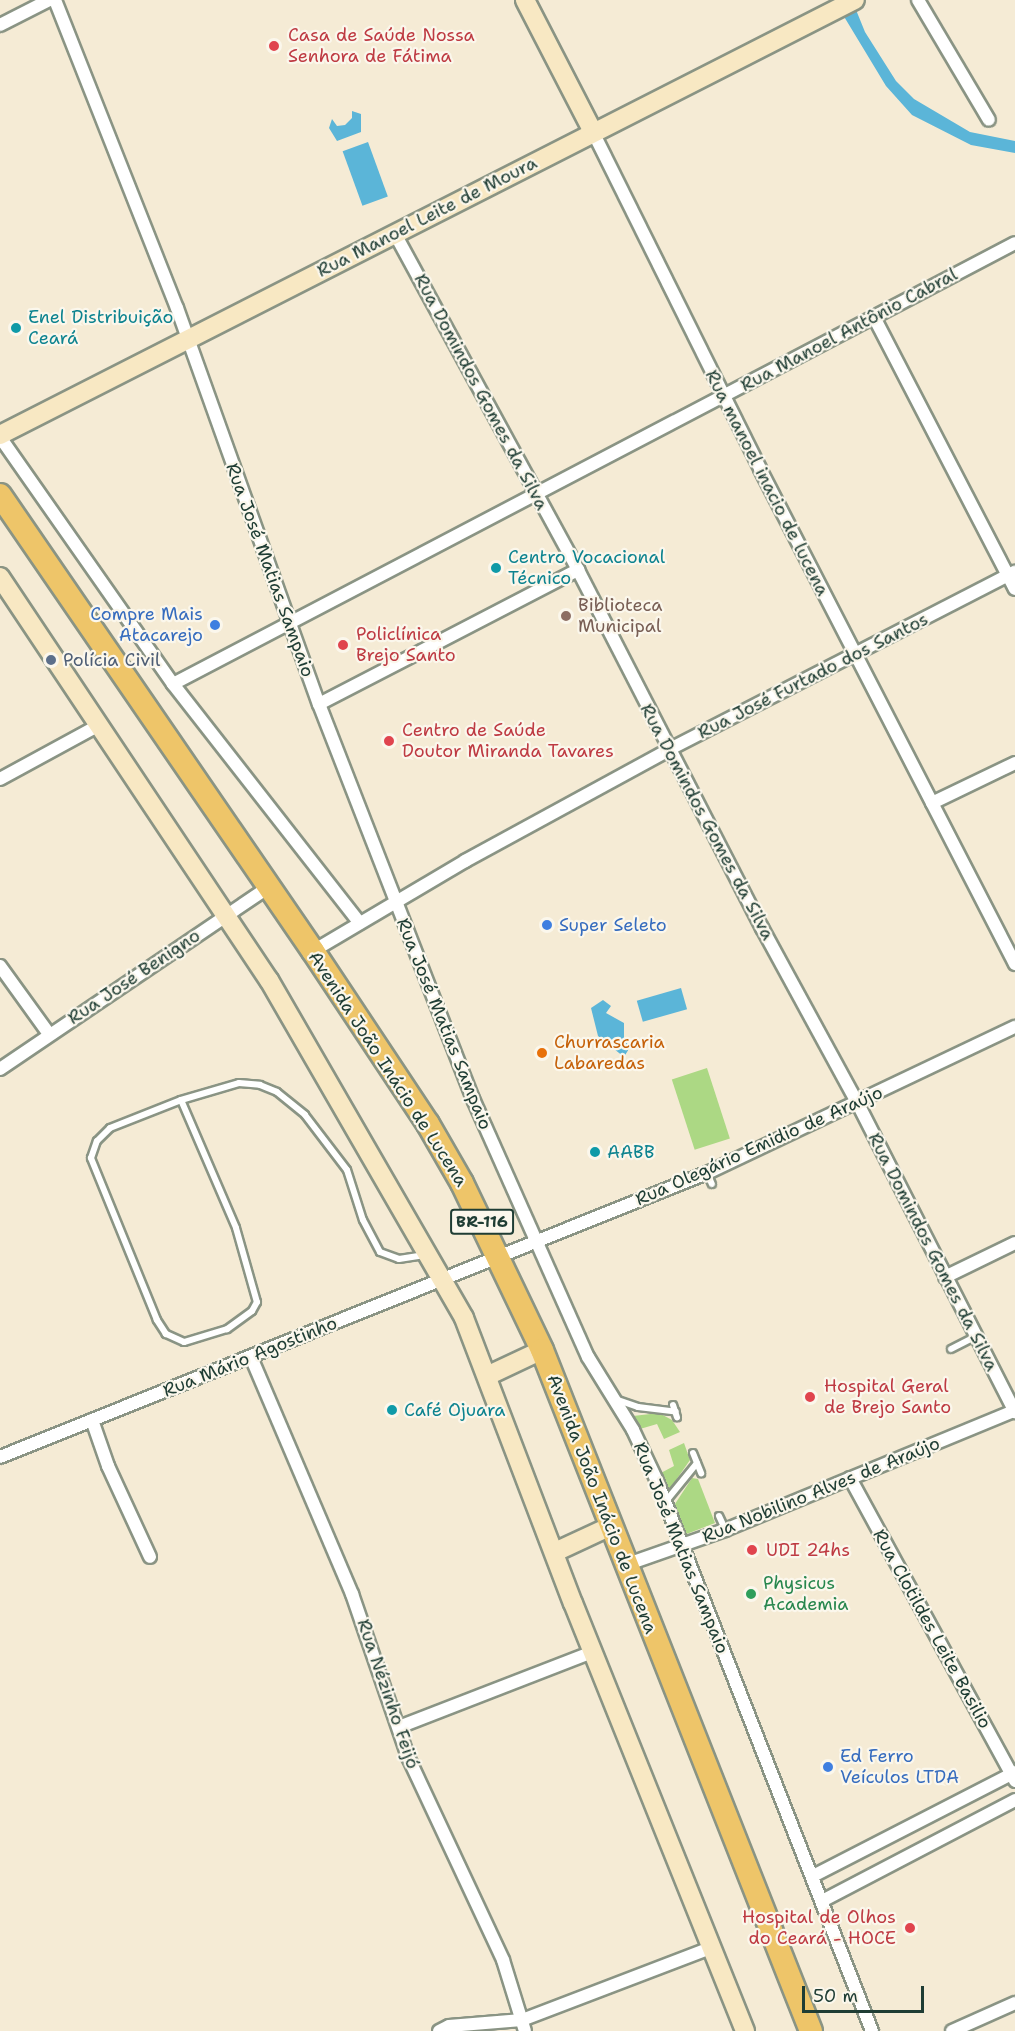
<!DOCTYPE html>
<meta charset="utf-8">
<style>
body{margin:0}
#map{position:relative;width:1015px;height:2031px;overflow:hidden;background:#f5ebd5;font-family:"Shantell Sans",sans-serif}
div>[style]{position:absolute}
.green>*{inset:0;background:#acd884;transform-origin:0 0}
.water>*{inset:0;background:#5bb5d8;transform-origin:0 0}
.roads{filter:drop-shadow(2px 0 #8a9484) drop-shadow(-2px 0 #8a9484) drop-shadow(0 2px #8a9484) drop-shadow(0 -2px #8a9484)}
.lane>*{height:6px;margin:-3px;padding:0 3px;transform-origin:3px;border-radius:3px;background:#fff}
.street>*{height:12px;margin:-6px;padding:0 6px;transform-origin:6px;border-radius:6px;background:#fff}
.secondary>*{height:18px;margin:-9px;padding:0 9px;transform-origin:9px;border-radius:9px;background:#f8e8c3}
.highway>*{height:22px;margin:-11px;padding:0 11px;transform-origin:11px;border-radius:11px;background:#eec569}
.dots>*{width:16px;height:16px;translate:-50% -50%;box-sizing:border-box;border:3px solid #fbf7ec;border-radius:50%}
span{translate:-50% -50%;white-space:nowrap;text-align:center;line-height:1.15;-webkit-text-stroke:4.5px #fbf7ec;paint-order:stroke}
.shield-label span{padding:2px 4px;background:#fbf7ec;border:2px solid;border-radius:4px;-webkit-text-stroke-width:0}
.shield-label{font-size:16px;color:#1f3d34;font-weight:700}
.health-label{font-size:18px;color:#be3a42}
.left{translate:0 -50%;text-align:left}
.right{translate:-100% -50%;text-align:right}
.street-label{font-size:18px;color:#1f3d34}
.culture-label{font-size:18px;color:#0d838f}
.education-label{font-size:18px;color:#785e54}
.shop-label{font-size:18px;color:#366cbe}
.service-label{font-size:18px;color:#4e5e75}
.food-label{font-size:18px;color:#c56008}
.leisure-label{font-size:18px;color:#27864d}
.scale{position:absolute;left:802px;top:1986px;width:122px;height:27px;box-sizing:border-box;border:3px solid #1f3d34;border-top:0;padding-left:8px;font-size:18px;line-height:21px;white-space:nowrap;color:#1f3d34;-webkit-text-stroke:4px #fbf7ec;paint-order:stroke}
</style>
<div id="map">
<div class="green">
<i style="left:707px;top:1068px;width:74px;height:37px;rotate:72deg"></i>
<i style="clip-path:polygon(659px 1413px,672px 1420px,680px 1432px,664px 1439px,657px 1424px,640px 1429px,633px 1416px)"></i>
<i style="clip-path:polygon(684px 1443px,690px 1460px,667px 1493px,657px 1475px,674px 1466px,669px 1450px)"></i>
<i style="clip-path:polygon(692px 1478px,698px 1479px,715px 1523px,684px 1535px,673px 1507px)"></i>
</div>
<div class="water">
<i style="clip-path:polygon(834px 0,852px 0,865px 32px,896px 81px,914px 99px,970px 132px,1015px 141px,1015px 153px,971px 145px,912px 115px,886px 86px)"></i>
<i style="clip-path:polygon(352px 111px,361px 114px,361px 132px,337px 141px,329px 128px,332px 119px,337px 126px,345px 125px,352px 118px)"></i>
<i style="left:368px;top:142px;width:58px;height:27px;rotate:70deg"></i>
<i style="left:681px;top:988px;width:22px;height:46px;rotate:74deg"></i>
<i style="clip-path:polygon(603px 1000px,611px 1006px,606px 1013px,624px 1023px,624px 1039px,630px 1047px,624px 1057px,598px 1036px,591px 1008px)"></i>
</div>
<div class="roads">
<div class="lane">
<i style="left:181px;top:1100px;width:139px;rotate:66.7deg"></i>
<i style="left:236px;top:1228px;width:77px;rotate:74.2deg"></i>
<i style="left:257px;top:1302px;width:10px;rotate:119deg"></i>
<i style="left:252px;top:1311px;width:31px;rotate:144deg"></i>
<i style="left:227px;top:1329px;width:45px;rotate:163.2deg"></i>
<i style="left:184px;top:1342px;width:20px;rotate:-156deg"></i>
<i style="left:166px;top:1334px;width:17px;rotate:-123deg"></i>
<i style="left:157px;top:1320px;width:175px;rotate:-112.2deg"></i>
<i style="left:91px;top:1158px;width:18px;rotate:-71deg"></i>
<i style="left:97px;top:1141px;width:18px;rotate:-45deg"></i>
<i style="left:110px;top:1128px;width:76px;rotate:-21.5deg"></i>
<i style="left:181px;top:1100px;width:60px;rotate:-16.3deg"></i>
<i style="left:239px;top:1083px;width:21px;rotate:5deg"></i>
<i style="left:260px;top:1085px;width:18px;rotate:22deg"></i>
<i style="left:277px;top:1092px;width:36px;rotate:39deg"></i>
<i style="left:305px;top:1115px;width:69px;rotate:52.6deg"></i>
<i style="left:347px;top:1170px;width:52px;rotate:72.3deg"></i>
<i style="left:363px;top:1220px;width:36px;rotate:62deg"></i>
<i style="left:380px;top:1252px;width:20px;rotate:20deg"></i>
<i style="left:399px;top:1259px;width:26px;rotate:-9deg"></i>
<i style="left:707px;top:1173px;width:12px;rotate:66deg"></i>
<i style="left:951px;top:1349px;width:27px;rotate:-27deg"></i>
<i style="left:615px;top:1399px;width:24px;rotate:19deg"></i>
<i style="left:638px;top:1407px;width:38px;rotate:7deg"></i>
<i style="left:673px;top:1405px;width:13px;rotate:72deg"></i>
<i style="left:693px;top:1453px;width:22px;rotate:68deg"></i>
<i style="left:666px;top:1501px;width:49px;rotate:-50.8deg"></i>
<i style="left:719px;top:1516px;width:14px;rotate:65deg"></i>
</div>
<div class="street">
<i style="left:55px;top:0;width:331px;rotate:68.4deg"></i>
<i style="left:177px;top:308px;width:421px;rotate:70.3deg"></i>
<i style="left:319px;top:704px;width:424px;rotate:68.7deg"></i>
<i style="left:473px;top:1099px;width:282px;rotate:66deg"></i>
<i style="left:588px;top:1357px;width:86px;rotate:58.3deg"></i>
<i style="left:633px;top:1430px;width:56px;rotate:64.8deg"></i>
<i style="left:657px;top:1481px;width:591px;rotate:68.65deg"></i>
<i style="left:918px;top:0;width:139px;rotate:59.4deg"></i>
<i style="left:0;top:25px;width:55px;rotate:-27deg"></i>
<i style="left:593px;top:132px;width:376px;rotate:63.6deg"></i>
<i style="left:760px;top:469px;width:557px;rotate:62.74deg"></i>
<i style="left:395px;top:234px;width:383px;rotate:61.4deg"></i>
<i style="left:578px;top:570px;width:403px;rotate:62.8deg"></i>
<i style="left:762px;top:928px;width:200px;rotate:61.4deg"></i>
<i style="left:858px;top:1104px;width:346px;rotate:63deg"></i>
<i style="left:875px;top:319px;width:304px;rotate:62.6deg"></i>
<i style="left:0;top:437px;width:302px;rotate:55deg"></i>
<i style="left:173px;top:684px;width:303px;rotate:52deg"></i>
<i style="left:173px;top:684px;width:950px;rotate:-27.64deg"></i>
<i style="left:319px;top:704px;width:292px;rotate:-27.4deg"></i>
<i style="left:0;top:779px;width:113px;rotate:-28.6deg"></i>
<i style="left:932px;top:803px;width:92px;rotate:-25.7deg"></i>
<i style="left:313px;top:951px;width:177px;rotate:-30.6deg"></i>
<i style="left:465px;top:861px;width:234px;rotate:-28.6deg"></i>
<i style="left:670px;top:749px;width:388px;rotate:-27.2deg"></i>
<i style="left:0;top:966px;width:84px;rotate:54.2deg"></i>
<i style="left:0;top:1069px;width:325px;rotate:-34.1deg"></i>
<i style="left:945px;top:1277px;width:78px;rotate:-25.9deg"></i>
<i style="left:251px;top:1357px;width:258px;rotate:66.9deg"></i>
<i style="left:352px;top:1594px;width:172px;rotate:71deg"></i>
<i style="left:408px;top:1757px;width:224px;rotate:64.9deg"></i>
<i style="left:503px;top:1960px;width:74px;rotate:72.8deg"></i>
<i style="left:92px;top:1420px;width:49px;rotate:70.8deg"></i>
<i style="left:108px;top:1466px;width:100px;rotate:65.2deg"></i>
<i style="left:0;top:1457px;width:762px;rotate:-21.89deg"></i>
<i style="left:707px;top:1173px;width:341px;rotate:-25.4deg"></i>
<i style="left:850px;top:1478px;width:345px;rotate:61.4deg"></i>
<i style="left:625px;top:1565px;width:106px;rotate:-19.3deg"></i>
<i style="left:725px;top:1530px;width:313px;rotate:-22.4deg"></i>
<i style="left:399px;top:1727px;width:207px;rotate:-21.2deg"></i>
<i style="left:813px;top:1876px;width:227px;rotate:-27.2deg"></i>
<i style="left:822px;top:1901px;width:218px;rotate:-27.6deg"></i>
<i style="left:439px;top:2031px;width:11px;rotate:-27deg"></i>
<i style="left:449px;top:2026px;width:73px;rotate:-4.7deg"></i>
<i style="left:522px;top:2020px;width:202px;rotate:-20.9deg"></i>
<i style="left:952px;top:2031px;width:69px;rotate:-24deg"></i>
</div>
<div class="secondary">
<i style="left:525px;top:0;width:148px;rotate:62.7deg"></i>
<i style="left:0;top:435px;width:959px;rotate:-26.97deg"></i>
<i style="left:0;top:577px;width:485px;rotate:56.3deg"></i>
<i style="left:269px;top:980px;width:390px;rotate:60deg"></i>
<i style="left:464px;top:1318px;width:305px;rotate:69.1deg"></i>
<i style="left:573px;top:1603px;width:461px;rotate:68.1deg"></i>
<i style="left:489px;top:1375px;width:59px;rotate:-25.3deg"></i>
<i style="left:555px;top:1552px;width:62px;rotate:-24.9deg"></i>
</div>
<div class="highway">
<i style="left:0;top:495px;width:553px;rotate:55.53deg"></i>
<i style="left:313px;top:951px;width:208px;rotate:56.4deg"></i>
<i style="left:428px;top:1124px;width:68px;rotate:60deg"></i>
<i style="left:462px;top:1183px;width:185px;rotate:64.4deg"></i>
<i style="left:542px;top:1350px;width:732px;rotate:68.45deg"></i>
</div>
</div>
<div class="dots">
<i style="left:274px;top:46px;background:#e0444e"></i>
<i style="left:16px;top:328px;background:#0f9aa8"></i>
<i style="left:496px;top:568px;background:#0f9aa8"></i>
<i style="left:566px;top:616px;background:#8d6e63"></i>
<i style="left:215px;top:625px;background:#3f7fe0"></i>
<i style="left:343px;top:645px;background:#e0444e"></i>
<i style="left:51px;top:660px;background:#5c6f8a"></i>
<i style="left:389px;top:741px;background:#e0444e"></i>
<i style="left:547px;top:925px;background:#3f7fe0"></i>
<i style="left:542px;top:1053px;background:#e8710a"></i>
<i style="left:595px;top:1152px;background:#0f9aa8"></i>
<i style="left:810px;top:1397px;background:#e0444e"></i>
<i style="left:392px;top:1410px;background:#0f9aa8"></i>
<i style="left:752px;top:1550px;background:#e0444e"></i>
<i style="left:751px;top:1594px;background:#2e9e5b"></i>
<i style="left:828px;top:1767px;background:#3f7fe0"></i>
<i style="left:910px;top:1928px;background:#e0444e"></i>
</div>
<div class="shield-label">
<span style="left:482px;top:1222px">BR-116</span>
</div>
<div class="health-label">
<span class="left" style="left:288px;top:46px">Casa de Saúde Nossa<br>Senhora de Fátima</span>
<span class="left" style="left:356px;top:645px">Policlínica<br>Brejo Santo</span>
<span class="left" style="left:402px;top:741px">Centro de Saúde<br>Doutor Miranda Tavares</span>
<span class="left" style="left:824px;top:1397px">Hospital Geral<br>de Brejo Santo</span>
<span class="left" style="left:766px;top:1550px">UDI 24hs</span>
<span class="right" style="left:896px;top:1928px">Hospital de Olhos<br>do Ceará - HOCE</span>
</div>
<div class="street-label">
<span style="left:427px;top:217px;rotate:-27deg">Rua Manoel Leite de Moura</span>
<span style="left:849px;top:330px;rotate:-28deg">Rua Manoel Antônio Cabral</span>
<span style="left:481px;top:392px;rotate:62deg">Rua Domindos Gomes da Silva</span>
<span style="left:767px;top:483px;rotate:63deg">Rua manoel inacio de lucena</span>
<span style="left:270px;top:570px;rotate:70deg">Rua José Matias Sampaio</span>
<span style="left:813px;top:676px;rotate:-27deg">Rua José Furtado dos Santos</span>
<span style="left:707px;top:822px;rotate:62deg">Rua Domindos Gomes da Silva</span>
<span style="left:134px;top:977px;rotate:-34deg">Rua José Benigno</span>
<span style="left:444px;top:1024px;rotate:68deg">Rua José Matias Sampaio</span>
<span style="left:388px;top:1069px;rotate:57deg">Avenida João Inácio de Lucena</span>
<span style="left:759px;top:1146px;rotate:-24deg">Rua Olegário Emidio de Araújo</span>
<span style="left:933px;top:1252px;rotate:63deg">Rua Domindos Gomes da Silva</span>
<span style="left:250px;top:1357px;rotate:-22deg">Rua Mário Agostinho</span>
<span style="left:821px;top:1490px;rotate:-22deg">Rua Nobilino Alves de Araújo</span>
<span style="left:602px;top:1504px;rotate:69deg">Avenida João Inácio de Lucena</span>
<span style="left:681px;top:1548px;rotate:68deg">Rua José Matias Sampaio</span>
<span style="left:932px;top:1629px;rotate:61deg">Rua Clotildes Leite Basilio</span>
<span style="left:388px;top:1694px;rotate:71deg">Rua Nézinho Feijó</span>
</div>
<div class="culture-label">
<span class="left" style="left:28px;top:328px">Enel Distribuição<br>Ceará</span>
<span class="left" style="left:508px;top:568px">Centro Vocacional<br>Técnico</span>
<span class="left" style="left:607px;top:1152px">AABB</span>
<span class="left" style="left:404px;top:1410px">Café Ojuara</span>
</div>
<div class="education-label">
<span class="left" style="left:578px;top:616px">Biblioteca<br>Municipal</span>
</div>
<div class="shop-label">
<span class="right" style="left:203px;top:625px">Compre Mais<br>Atacarejo</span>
<span class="left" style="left:559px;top:925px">Super Seleto</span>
<span class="left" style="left:840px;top:1767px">Ed Ferro<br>Veículos LTDA</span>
</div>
<div class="service-label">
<span class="left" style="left:63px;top:660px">Polícia Civil</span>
</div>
<div class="food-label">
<span class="left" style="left:554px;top:1053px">Churrascaria<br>Labaredas</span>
</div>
<div class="leisure-label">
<span class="left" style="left:763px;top:1594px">Physicus<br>Academia</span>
</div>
<div class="scale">50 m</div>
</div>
